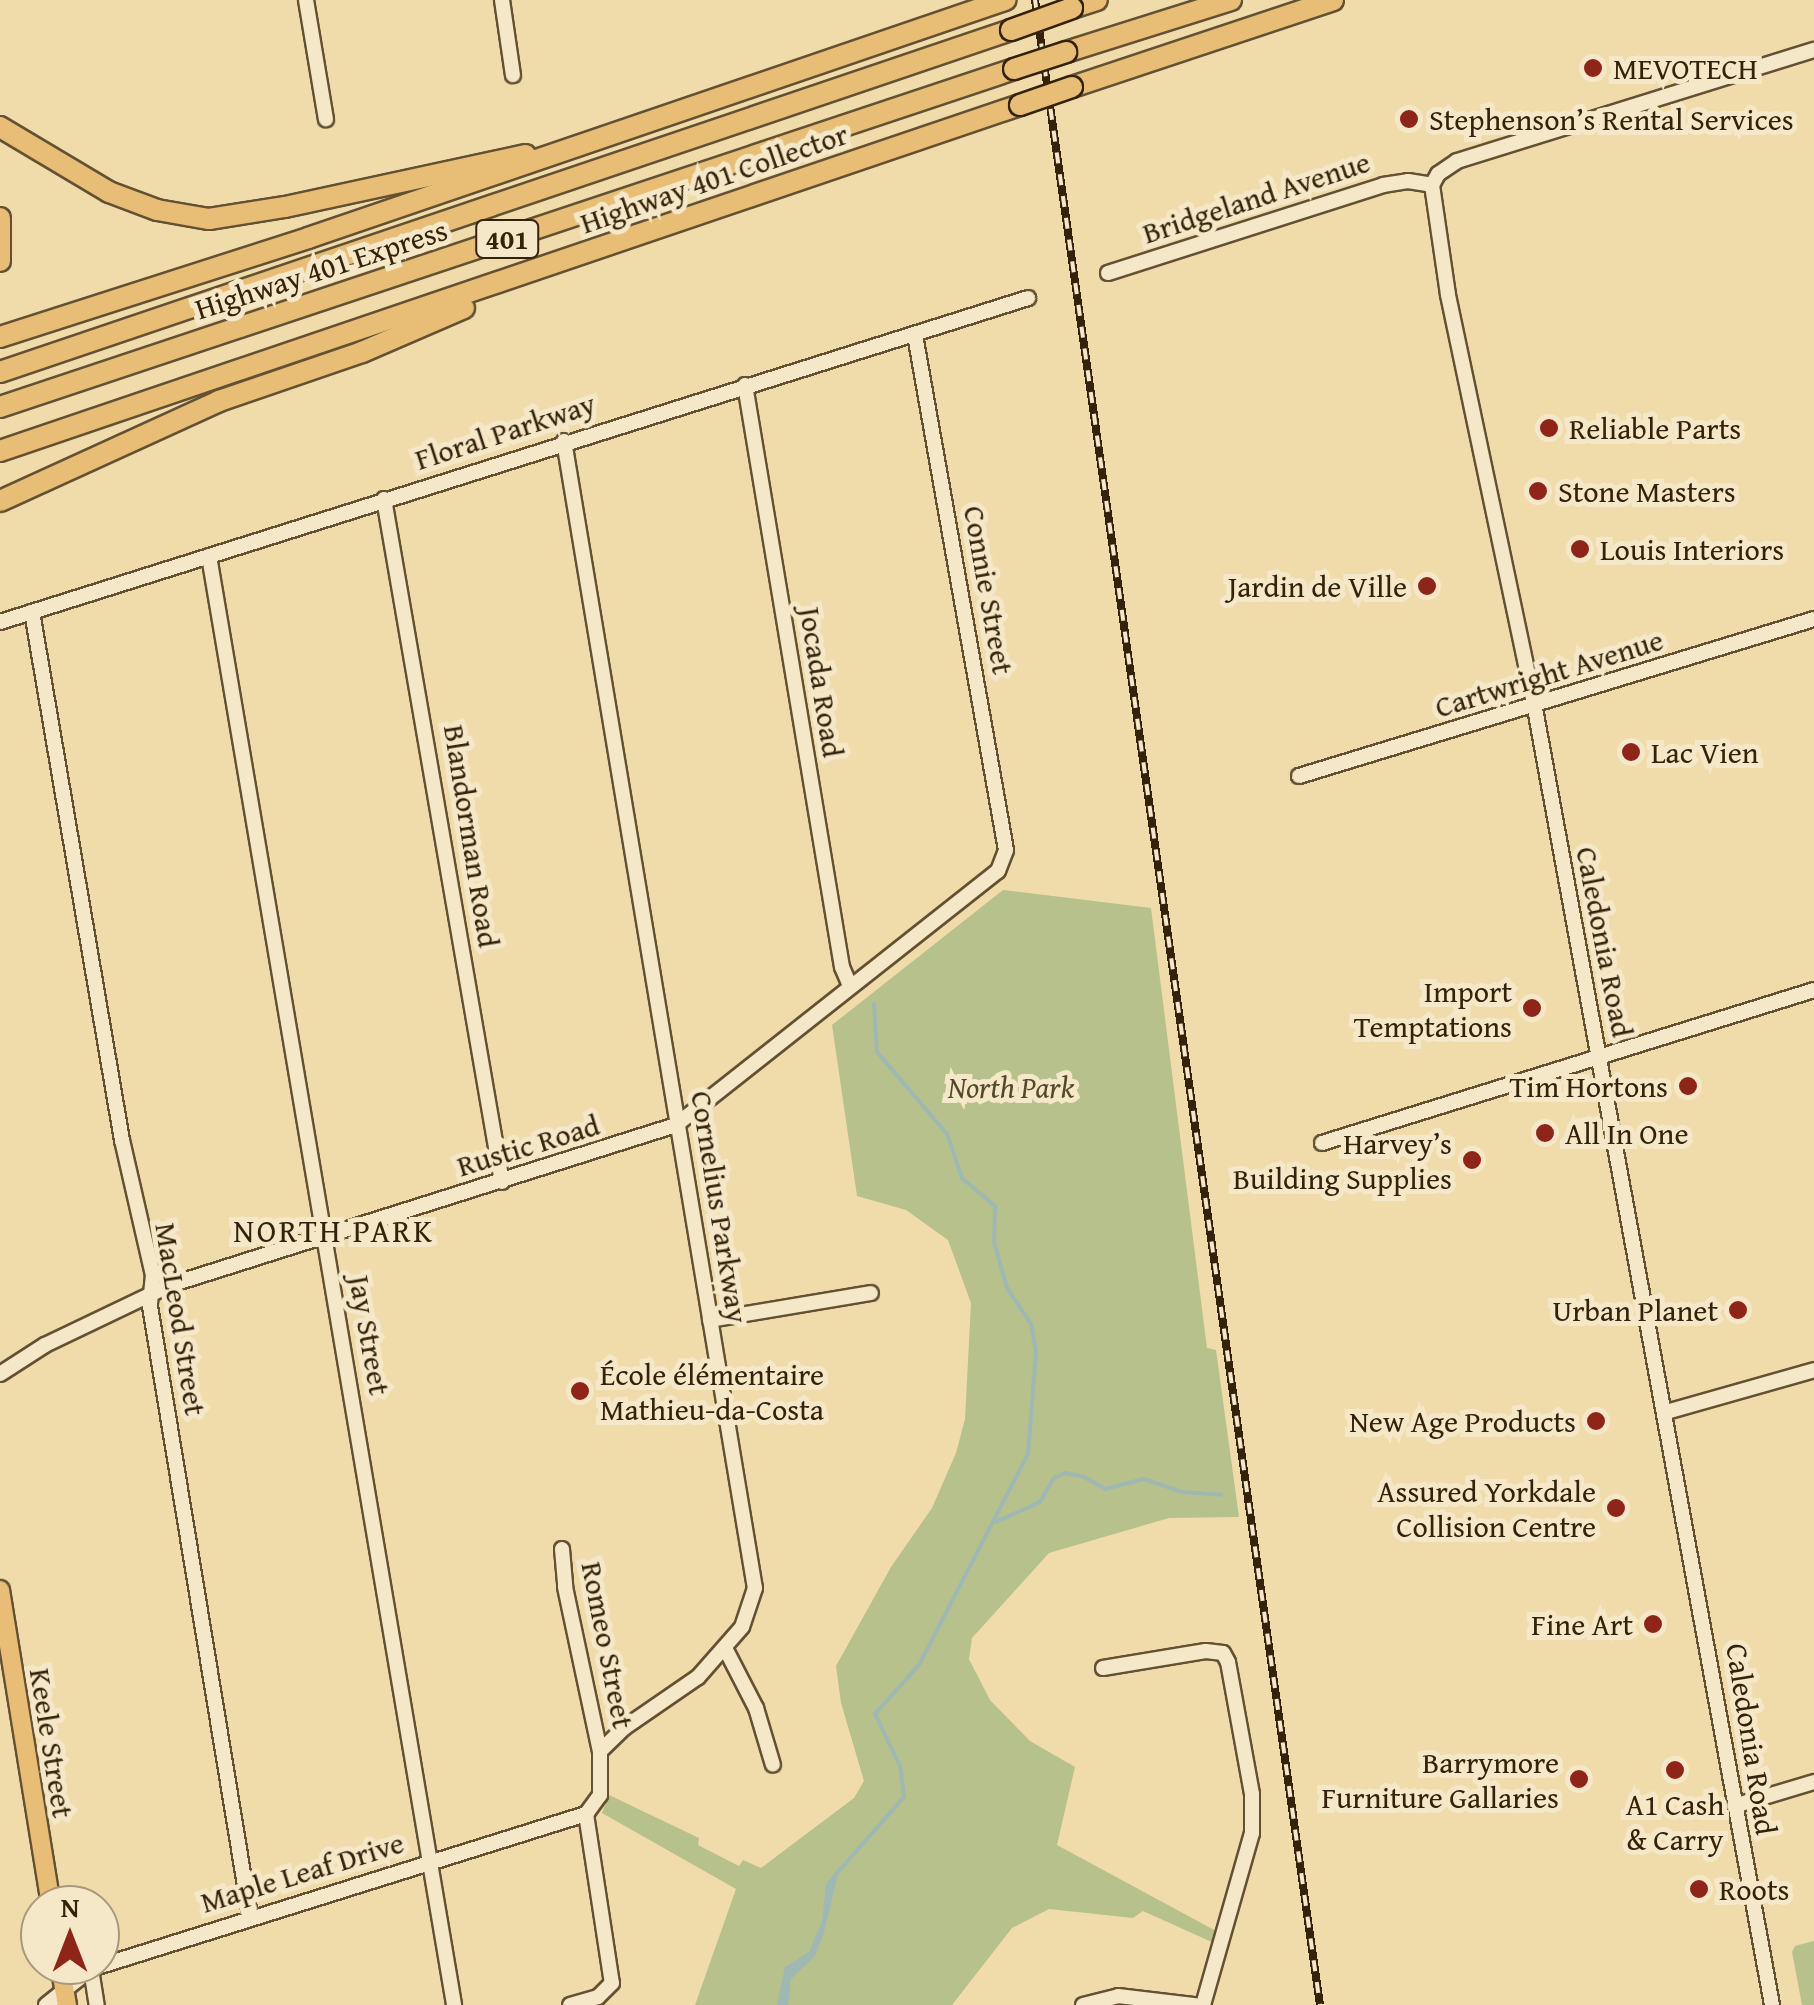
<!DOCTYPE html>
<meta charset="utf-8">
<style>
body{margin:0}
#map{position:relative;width:1814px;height:2005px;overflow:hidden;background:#f0dcab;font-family:"Gentium Book Plus",serif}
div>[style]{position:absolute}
.green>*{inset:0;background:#b6c18b}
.water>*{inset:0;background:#9eb9b3}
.stream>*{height:4px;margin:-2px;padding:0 2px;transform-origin:2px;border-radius:2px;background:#9eb9b3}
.roads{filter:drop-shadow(2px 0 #635132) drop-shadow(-2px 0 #635132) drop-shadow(0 2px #635132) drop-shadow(0 -2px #635132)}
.minor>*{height:14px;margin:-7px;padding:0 7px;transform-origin:7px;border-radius:7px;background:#f5e8c8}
.major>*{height:18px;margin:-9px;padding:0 9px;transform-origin:9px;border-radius:9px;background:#e8be76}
.highway>*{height:20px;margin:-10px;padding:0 10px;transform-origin:10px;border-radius:10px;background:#e8be76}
.rail>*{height:8px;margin-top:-4px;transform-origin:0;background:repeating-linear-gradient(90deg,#f5e8c8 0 11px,#34230a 0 22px);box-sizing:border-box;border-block:2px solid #34230a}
.bridges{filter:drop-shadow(2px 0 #34230a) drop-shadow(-2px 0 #34230a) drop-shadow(0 2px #34230a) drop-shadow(0 -2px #34230a)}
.highway-bridge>*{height:20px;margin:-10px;padding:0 10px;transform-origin:10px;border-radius:10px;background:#e8be76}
.dots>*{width:28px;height:28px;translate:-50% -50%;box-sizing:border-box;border:5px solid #f5e8c8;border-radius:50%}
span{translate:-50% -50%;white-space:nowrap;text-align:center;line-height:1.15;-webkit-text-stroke:10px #f5e8c8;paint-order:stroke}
.shield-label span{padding:2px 8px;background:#f5e8c8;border:2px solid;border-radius:8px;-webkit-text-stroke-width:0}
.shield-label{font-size:28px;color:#34230a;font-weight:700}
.poi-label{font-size:30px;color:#34230a}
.left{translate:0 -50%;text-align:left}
.right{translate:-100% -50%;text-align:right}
.street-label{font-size:30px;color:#34230a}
.park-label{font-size:30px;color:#544a2a;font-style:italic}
.neighbourhood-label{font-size:32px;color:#34230a;letter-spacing:2.5px}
.north{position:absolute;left:20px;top:1885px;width:100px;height:100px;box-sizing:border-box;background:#f5e8c8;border:2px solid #a8997c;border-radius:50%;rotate:0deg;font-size:28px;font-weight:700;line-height:40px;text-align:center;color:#34230a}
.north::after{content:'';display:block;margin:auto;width:35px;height:45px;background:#8f2418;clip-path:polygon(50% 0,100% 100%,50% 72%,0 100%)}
</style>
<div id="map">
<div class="green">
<i style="clip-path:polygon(1003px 890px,1151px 908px,1207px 1348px,1216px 1350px,1239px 1517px,1169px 1518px,1049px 1553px,972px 1638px,969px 1659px,990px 1700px,1030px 1741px,1075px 1767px,1057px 1845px,1216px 1931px,1214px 1943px,1143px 1911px,1133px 1918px,1049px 1909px,1012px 1928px,952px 2005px,695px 2005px,736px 1889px,602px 1813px,609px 1795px,699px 1838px,698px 1845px,739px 1866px,743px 1860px,761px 1868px,854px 1798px,864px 1781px,841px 1703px,836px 1666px,891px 1567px,932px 1508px,956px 1453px,965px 1419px,971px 1303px,948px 1240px,906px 1210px,857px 1196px,832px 1025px)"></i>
<i style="clip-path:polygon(1814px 1941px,1814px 2005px,1802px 2005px,1792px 1952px,1795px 1946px)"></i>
</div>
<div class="water">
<i style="clip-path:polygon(840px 1866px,823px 1936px,814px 1957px,791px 1979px,788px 2005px,777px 2005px,785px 1967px,809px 1952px,822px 1921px,826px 1884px)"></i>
</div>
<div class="stream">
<i style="left:996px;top:1522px;width:48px;rotate:-24.4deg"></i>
<i style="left:1040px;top:1502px;width:28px;rotate:-60deg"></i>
<i style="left:1054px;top:1478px;width:12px;rotate:-24deg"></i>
<i style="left:1065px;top:1473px;width:17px;rotate:10deg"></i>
<i style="left:1082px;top:1476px;width:26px;rotate:29deg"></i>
<i style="left:1105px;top:1489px;width:40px;rotate:-14.4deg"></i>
<i style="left:1144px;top:1479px;width:40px;rotate:18.9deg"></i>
<i style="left:1182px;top:1492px;width:39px;rotate:4deg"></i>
<i style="left:838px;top:1872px;width:100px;rotate:-48.7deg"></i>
<i style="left:904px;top:1797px;width:31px;rotate:-97deg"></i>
<i style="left:900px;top:1766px;width:58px;rotate:-115.7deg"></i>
<i style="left:875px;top:1714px;width:66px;rotate:-48.1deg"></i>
<i style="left:919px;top:1665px;width:237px;rotate:-62.7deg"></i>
<i style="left:1028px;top:1454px;width:102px;rotate:-85.5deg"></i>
<i style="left:1036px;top:1352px;width:28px;rotate:-100deg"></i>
<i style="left:1031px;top:1324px;width:43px;rotate:-123.7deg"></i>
<i style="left:1007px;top:1288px;width:48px;rotate:-105.8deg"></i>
<i style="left:994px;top:1242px;width:36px;rotate:-88deg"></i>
<i style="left:995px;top:1206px;width:43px;rotate:-139.7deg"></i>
<i style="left:962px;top:1178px;width:46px;rotate:-108.8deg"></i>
<i style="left:947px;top:1134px;width:108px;rotate:-130.5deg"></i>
<i style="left:877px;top:1052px;width:48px;rotate:-93.6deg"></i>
</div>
<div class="roads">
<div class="minor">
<i style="left:306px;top:0;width:121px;rotate:80.5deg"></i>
<i style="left:502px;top:0;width:76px;rotate:81.7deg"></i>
<i style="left:1432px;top:185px;width:111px;rotate:81.7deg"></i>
<i style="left:1448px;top:295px;width:417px;rotate:78.1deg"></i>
<i style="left:1534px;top:703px;width:1324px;rotate:79.64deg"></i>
<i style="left:1432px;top:185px;width:13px;rotate:-61deg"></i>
<i style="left:1438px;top:174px;width:23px;rotate:-34deg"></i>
<i style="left:1457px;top:161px;width:374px;rotate:-17.3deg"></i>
<i style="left:1108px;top:273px;width:289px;rotate:-17.7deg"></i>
<i style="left:1383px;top:185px;width:25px;rotate:-9deg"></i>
<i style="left:1408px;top:181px;width:24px;rotate:9deg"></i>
<i style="left:745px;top:385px;width:590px;rotate:80.54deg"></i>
<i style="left:842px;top:967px;width:21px;rotate:67deg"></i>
<i style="left:564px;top:441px;width:1163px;rotate:80.55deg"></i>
<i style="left:755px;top:1588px;width:41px;rotate:108.4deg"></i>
<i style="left:742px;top:1627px;width:67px;rotate:131.3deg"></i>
<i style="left:698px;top:1677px;width:90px;rotate:145.4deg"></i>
<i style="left:624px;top:1728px;width:33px;rotate:136deg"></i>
<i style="left:600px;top:1751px;width:44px;rotate:90deg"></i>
<i style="left:600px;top:1795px;width:24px;rotate:126deg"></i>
<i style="left:586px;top:1814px;width:171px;rotate:81.3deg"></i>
<i style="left:612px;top:1983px;width:20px;rotate:135deg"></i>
<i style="left:598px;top:1997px;width:29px;rotate:164deg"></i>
<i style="left:384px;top:499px;width:693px;rotate:80.2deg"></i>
<i style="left:209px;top:556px;width:1470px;rotate:80.4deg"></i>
<i style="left:32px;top:612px;width:536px;rotate:80.33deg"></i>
<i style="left:122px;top:1140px;width:139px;rotate:77.1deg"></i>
<i style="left:153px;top:1275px;width:31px;rotate:96deg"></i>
<i style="left:150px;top:1306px;width:618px;rotate:80.69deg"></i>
<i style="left:0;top:622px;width:1078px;rotate:-17.49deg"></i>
<i style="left:1299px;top:776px;width:538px;rotate:-16.95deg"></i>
<i style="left:1322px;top:1143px;width:515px;rotate:-17.27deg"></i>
<i style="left:710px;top:1320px;width:163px;rotate:-9.5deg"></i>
<i style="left:0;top:1374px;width:54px;rotate:-32.8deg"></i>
<i style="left:45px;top:1345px;width:139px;rotate:-25.6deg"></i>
<i style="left:170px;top:1285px;width:531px;rotate:-17.55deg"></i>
<i style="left:676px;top:1125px;width:410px;rotate:-38.3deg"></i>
<i style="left:998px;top:871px;width:22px;rotate:-69deg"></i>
<i style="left:1006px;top:850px;width:523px;rotate:-100.02deg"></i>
<i style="left:1666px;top:1412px;width:154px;rotate:-15.8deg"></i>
<i style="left:562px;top:1549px;width:38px;rotate:85deg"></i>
<i style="left:565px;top:1587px;width:168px;rotate:78deg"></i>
<i style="left:725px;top:1648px;width:68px;rotate:62.7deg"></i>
<i style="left:756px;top:1708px;width:59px;rotate:73.4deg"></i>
<i style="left:1103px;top:1668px;width:104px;rotate:-9.4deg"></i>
<i style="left:1206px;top:1651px;width:17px;rotate:7deg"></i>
<i style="left:1223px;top:1653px;width:10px;rotate:61deg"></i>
<i style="left:1228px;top:1662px;width:134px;rotate:79.7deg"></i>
<i style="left:1252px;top:1794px;width:39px;rotate:90deg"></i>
<i style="left:1252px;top:1833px;width:179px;rotate:105.9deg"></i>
<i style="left:1734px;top:1806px;width:84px;rotate:-16.7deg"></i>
<i style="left:91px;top:1969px;width:36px;rotate:81deg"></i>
<i style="left:46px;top:2005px;width:58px;rotate:-38.7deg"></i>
<i style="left:91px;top:1969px;width:519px;rotate:-17.39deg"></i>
<i style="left:1083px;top:2005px;width:36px;rotate:-14deg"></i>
<i style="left:1118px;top:1996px;width:78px;rotate:6.7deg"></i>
</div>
<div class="major">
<i style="left:0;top:1590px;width:319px;rotate:80.8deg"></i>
<i style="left:60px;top:1965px;width:41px;rotate:80.1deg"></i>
</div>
<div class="highway">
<i style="left:1072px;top:8px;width:26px;rotate:-18deg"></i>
<i style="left:1066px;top:52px;width:173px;rotate:-17.5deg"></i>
<i style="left:1072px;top:87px;width:275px;rotate:-18.4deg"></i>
<i style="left:0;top:127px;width:127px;rotate:30.8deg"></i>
<i style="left:109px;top:192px;width:51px;rotate:20.6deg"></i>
<i style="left:157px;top:210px;width:53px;rotate:9.8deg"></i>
<i style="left:209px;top:219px;width:77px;rotate:-9deg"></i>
<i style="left:285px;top:207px;width:246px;rotate:-12.2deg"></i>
<i style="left:0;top:218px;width:43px;rotate:90deg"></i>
<i style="left:0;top:337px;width:324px;rotate:-17.8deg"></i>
<i style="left:308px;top:238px;width:737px;rotate:-18.85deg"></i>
<i style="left:0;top:372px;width:1067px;rotate:-18.69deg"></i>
<i style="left:0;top:407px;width:1069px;rotate:-18.43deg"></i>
<i style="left:0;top:451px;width:1077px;rotate:-18.74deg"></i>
<i style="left:0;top:501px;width:241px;rotate:-24.5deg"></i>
<i style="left:219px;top:401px;width:151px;rotate:-18.9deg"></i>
<i style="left:362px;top:352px;width:111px;rotate:-23.3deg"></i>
</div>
</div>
<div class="rail">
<i style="left:1035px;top:0;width:2025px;rotate:81.91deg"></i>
</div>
<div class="bridges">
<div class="highway-bridge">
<i style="left:1011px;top:30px;width:65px;rotate:-19.8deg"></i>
<i style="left:1014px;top:69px;width:55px;rotate:-18.1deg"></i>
<i style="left:1020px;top:105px;width:55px;rotate:-19.1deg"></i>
</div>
</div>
<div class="dots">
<i style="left:1593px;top:68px;background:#8f2418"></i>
<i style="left:1409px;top:119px;background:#8f2418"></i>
<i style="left:1549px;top:428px;background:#8f2418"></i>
<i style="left:1538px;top:491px;background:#8f2418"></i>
<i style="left:1580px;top:549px;background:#8f2418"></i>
<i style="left:1427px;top:586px;background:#8f2418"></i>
<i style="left:1631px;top:752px;background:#8f2418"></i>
<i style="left:1532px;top:1008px;background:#8f2418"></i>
<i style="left:1688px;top:1086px;background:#8f2418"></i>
<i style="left:1545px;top:1133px;background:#8f2418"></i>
<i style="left:1472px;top:1160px;background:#8f2418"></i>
<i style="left:1738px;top:1310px;background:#8f2418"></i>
<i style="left:580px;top:1391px;background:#8f2418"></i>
<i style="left:1596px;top:1421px;background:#8f2418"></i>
<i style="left:1616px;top:1508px;background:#8f2418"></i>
<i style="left:1653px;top:1624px;background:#8f2418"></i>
<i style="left:1675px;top:1770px;background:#8f2418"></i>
<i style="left:1579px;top:1779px;background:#8f2418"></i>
<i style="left:1699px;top:1889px;background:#8f2418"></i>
</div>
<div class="shield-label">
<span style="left:507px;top:239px">401</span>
</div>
<div class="poi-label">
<span class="left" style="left:1613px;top:68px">MEVOTECH</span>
<span class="left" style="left:1429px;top:119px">Stephenson’s Rental Services</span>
<span class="left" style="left:1569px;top:428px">Reliable Parts</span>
<span class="left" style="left:1558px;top:491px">Stone Masters</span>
<span class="left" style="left:1600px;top:549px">Louis Interiors</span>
<span class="right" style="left:1407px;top:586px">Jardin de Ville</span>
<span class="left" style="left:1651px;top:752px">Lac Vien</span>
<span class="right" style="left:1512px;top:1008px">Import<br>Temptations</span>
<span class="right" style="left:1668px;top:1086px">Tim Hortons</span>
<span class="left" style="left:1565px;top:1133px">All In One</span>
<span class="right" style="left:1452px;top:1160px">Harvey’s<br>Building Supplies</span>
<span class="right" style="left:1718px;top:1310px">Urban Planet</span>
<span class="left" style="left:600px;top:1391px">École élémentaire<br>Mathieu-da-Costa</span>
<span class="right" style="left:1576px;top:1421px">New Age Products</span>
<span class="right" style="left:1596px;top:1508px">Assured Yorkdale<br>Collision Centre</span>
<span class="right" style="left:1633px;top:1624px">Fine Art</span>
<span class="right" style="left:1559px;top:1779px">Barrymore<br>Furniture Gallaries</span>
<span style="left:1675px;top:1821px">A1 Cash<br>&amp; Carry</span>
<span class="left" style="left:1719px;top:1889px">Roots</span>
</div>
<div class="street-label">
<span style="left:714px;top:178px;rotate:-19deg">Highway 401 Collector</span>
<span style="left:1256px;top:197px;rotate:-18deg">Bridgeland Avenue</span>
<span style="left:321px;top:269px;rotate:-18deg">Highway 401 Express</span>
<span style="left:505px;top:431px;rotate:-18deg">Floral Parkway</span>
<span style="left:989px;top:590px;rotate:80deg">Connie Street</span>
<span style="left:1549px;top:673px;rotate:-17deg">Cartwright Avenue</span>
<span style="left:822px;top:682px;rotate:81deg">Jocada Road</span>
<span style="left:472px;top:836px;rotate:81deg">Blandorman Road</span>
<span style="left:1605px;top:942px;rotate:79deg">Caledonia Road</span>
<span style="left:528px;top:1145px;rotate:-17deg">Rustic Road</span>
<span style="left:720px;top:1207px;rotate:81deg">Cornelius Parkway</span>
<span style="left:181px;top:1319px;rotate:81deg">MacLeod Street</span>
<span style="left:370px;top:1335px;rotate:80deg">Jay Street</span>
<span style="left:608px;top:1645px;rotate:79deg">Romeo Street</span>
<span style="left:1752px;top:1739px;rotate:81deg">Caledonia Road</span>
<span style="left:52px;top:1743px;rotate:81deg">Keele Street</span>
<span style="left:302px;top:1872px;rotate:-17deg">Maple Leaf Drive</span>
</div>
<div class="park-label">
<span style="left:1011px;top:1087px">North Park</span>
</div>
<div class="neighbourhood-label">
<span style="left:334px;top:1231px">NORTH PARK</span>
</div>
<div class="north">N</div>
</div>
